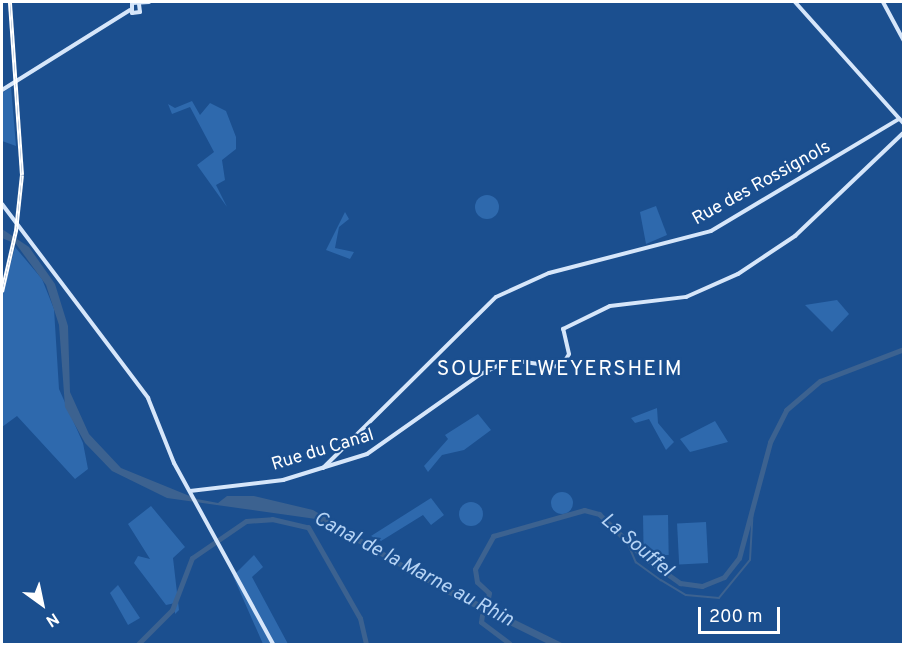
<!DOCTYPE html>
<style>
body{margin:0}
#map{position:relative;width:905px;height:646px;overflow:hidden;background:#1b4f8f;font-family:Overpass,sans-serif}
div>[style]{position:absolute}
.green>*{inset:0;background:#2e69ad;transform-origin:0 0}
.round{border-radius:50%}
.water>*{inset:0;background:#3c6290}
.stream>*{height:1.5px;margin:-0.75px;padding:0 0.75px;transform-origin:0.75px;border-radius:0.75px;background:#3c6290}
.river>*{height:5px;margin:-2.5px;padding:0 2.5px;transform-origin:2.5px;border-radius:2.5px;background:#3c6290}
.secondary>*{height:4px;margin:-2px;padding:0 2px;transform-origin:2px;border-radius:2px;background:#d6e6fa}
.rail>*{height:4px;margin-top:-2px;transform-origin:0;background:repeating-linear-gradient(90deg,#1b4f8f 0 4.5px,#fff 0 9px);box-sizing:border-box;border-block:2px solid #fff}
span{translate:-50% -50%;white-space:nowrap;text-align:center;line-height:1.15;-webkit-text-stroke:4.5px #1b4f8f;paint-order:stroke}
.street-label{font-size:18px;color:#fff}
.water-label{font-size:20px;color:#b5d3f5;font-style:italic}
.quarter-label{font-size:21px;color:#fff;letter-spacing:1.5px}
.frame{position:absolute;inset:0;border:3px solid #fff;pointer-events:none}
.north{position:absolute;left:12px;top:574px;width:60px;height:60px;-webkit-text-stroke:4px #1b4f8f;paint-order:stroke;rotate:147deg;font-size:16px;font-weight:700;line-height:24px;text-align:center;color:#fff}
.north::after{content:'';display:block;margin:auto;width:21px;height:27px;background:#fff;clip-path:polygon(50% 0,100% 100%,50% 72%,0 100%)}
.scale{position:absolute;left:698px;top:607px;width:82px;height:27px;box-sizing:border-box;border:3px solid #fff;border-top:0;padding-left:8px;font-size:18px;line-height:21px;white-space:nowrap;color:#fff;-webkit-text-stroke:4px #1b4f8f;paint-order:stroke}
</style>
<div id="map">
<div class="green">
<i style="clip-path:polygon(11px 87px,16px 146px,2px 141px,2px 93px)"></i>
<i style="clip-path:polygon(192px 101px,200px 115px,210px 103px,226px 111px,236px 137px,236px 149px,222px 160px,225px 180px,216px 185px,227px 207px,197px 165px,214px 152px,190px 107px,172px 114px,168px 104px,175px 108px)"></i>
<i class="round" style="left:475px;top:195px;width:24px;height:24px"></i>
<i style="clip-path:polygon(656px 206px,667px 235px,646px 244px,640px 212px)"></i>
<i style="clip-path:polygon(345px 212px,349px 219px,339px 227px,335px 248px,354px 252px,350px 259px,326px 250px)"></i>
<i style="clip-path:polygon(15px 247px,42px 279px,54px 309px,59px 389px,83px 443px,88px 469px,75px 479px,17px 416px,2px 427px,2px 297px)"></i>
<i style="clip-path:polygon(837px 300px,849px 314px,832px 332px,805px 305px)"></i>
<i style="clip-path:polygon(657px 408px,658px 423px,674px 442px,666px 450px,649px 419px,635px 423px,631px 418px)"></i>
<i style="clip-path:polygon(478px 414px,491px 430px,464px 450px,442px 455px,428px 472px,424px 466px,448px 439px,445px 435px)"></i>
<i style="clip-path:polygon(715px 421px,728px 442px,690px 452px,680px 439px)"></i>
<i class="round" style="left:551px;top:492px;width:22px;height:22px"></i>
<i style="clip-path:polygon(431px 498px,444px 515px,431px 525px,423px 515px,381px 541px,371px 536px)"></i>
<i class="round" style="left:459px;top:502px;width:24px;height:24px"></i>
<i style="clip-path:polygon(151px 506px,185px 547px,173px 558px,179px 610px,175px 614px,175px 603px,166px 605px,134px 563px,138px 556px,150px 559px,128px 524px)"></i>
<i style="left:668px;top:515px;width:40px;height:25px;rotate:89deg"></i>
<i style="left:706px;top:522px;width:41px;height:29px;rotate:87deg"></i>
<i style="clip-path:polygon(254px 555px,263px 567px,252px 577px,288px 644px,263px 644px,233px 576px)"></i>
<i style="clip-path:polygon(118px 585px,140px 618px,128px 625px,110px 593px)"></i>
</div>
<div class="water">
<i style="clip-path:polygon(2px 229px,29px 247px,55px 284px,68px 326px,70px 392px,89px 434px,121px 468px,197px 499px,218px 503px,227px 496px,254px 496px,313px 510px,423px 575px,564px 644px,548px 644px,445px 593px,316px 519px,167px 498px,112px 471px,85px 443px,65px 407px,59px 325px,46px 285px,16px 244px,2px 238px)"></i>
</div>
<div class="stream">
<i style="left:628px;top:543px;width:21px;rotate:67deg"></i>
<i style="left:636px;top:562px;width:31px;rotate:36deg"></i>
<i style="left:661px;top:580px;width:29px;rotate:31deg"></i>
<i style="left:686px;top:595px;width:33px;rotate:5deg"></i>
<i style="left:719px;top:598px;width:49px;rotate:-50.8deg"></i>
<i style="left:750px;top:560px;width:53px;rotate:-86.8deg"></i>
</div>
<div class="river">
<i style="left:487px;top:604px;width:11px;rotate:-80deg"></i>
<i style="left:489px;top:593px;width:16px;rotate:-137deg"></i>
<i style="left:477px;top:582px;width:13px;rotate:-99deg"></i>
<i style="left:475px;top:569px;width:38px;rotate:-61deg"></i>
<i style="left:493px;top:536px;width:95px;rotate:-15.9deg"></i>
<i style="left:584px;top:510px;width:16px;rotate:15deg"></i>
<i style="left:599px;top:514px;width:60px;rotate:44.3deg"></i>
<i style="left:642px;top:556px;width:47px;rotate:35.4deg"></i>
<i style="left:680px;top:583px;width:22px;rotate:8deg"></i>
<i style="left:702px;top:586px;width:24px;rotate:-22deg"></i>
<i style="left:724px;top:577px;width:24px;rotate:-52deg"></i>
<i style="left:739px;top:558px;width:120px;rotate:-75deg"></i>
<i style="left:770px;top:442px;width:36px;rotate:-63deg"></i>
<i style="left:786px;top:410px;width:45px;rotate:-40.5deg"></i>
<i style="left:820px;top:381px;width:90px;rotate:-20.9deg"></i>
<i style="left:482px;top:615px;width:7px;rotate:98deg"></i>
<i style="left:481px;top:622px;width:36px;rotate:37deg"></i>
<i style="left:138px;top:644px;width:48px;rotate:-45deg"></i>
<i style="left:172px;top:610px;width:56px;rotate:-69deg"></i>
<i style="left:192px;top:558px;width:65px;rotate:-34.4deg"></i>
<i style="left:246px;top:521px;width:26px;rotate:-4deg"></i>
<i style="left:272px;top:519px;width:37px;rotate:13deg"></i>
<i style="left:308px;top:527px;width:105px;rotate:60.3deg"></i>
<i style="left:360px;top:618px;width:27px;rotate:77deg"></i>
</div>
<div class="secondary">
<i style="left:795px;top:2px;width:164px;rotate:48.2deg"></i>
<i style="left:883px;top:2px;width:44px;rotate:61.7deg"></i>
<i style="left:139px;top:4px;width:8px;rotate:83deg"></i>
<i style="left:140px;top:12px;width:8px;rotate:173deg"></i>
<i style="left:132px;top:13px;width:10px;rotate:-90deg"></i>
<i style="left:132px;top:3px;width:17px;rotate:-3deg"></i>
<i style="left:2px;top:90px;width:151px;rotate:-32deg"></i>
<i style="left:2px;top:204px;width:243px;rotate:53deg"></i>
<i style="left:148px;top:398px;width:70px;rotate:68.2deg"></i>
<i style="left:174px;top:463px;width:206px;rotate:61.3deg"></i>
<i style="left:323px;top:468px;width:243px;rotate:-44.7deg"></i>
<i style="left:496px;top:297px;width:58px;rotate:-24.4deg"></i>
<i style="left:549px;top:273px;width:167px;rotate:-14.5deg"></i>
<i style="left:711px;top:231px;width:219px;rotate:-30.8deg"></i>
<i style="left:190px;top:491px;width:94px;rotate:-6.7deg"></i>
<i style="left:283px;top:480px;width:88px;rotate:-17.2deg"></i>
<i style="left:367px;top:454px;width:137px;rotate:-35.2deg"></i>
<i style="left:479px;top:375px;width:34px;rotate:-26deg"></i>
<i style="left:510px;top:360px;width:51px;rotate:7.8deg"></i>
<i style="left:561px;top:367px;width:15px;rotate:-58deg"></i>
<i style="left:569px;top:354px;width:26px;rotate:-103deg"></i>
<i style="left:563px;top:329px;width:52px;rotate:-26.1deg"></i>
<i style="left:610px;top:306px;width:77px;rotate:-6.8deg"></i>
<i style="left:686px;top:297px;width:57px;rotate:-23.9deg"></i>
<i style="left:738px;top:274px;width:69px;rotate:-33.7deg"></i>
<i style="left:795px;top:236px;width:149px;rotate:-43.6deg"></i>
</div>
<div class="rail">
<i style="left:2px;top:292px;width:63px;rotate:-77.1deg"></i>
<i style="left:16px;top:231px;width:56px;rotate:-83.9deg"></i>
<i style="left:22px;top:175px;width:173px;rotate:-94deg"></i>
</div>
<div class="street-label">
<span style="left:762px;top:184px;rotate:-29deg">Rue des Rossignols</span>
<span style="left:323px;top:451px;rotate:-17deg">Rue du Canal</span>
</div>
<div class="water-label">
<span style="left:636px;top:546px;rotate:40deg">La Souffel</span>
<span style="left:413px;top:570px;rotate:28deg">Canal de la Marne au Rhin</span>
</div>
<div class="quarter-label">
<span style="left:560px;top:370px">SOUFFELWEYERSHEIM</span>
</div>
<div class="frame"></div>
<div class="north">N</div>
<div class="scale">200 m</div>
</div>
